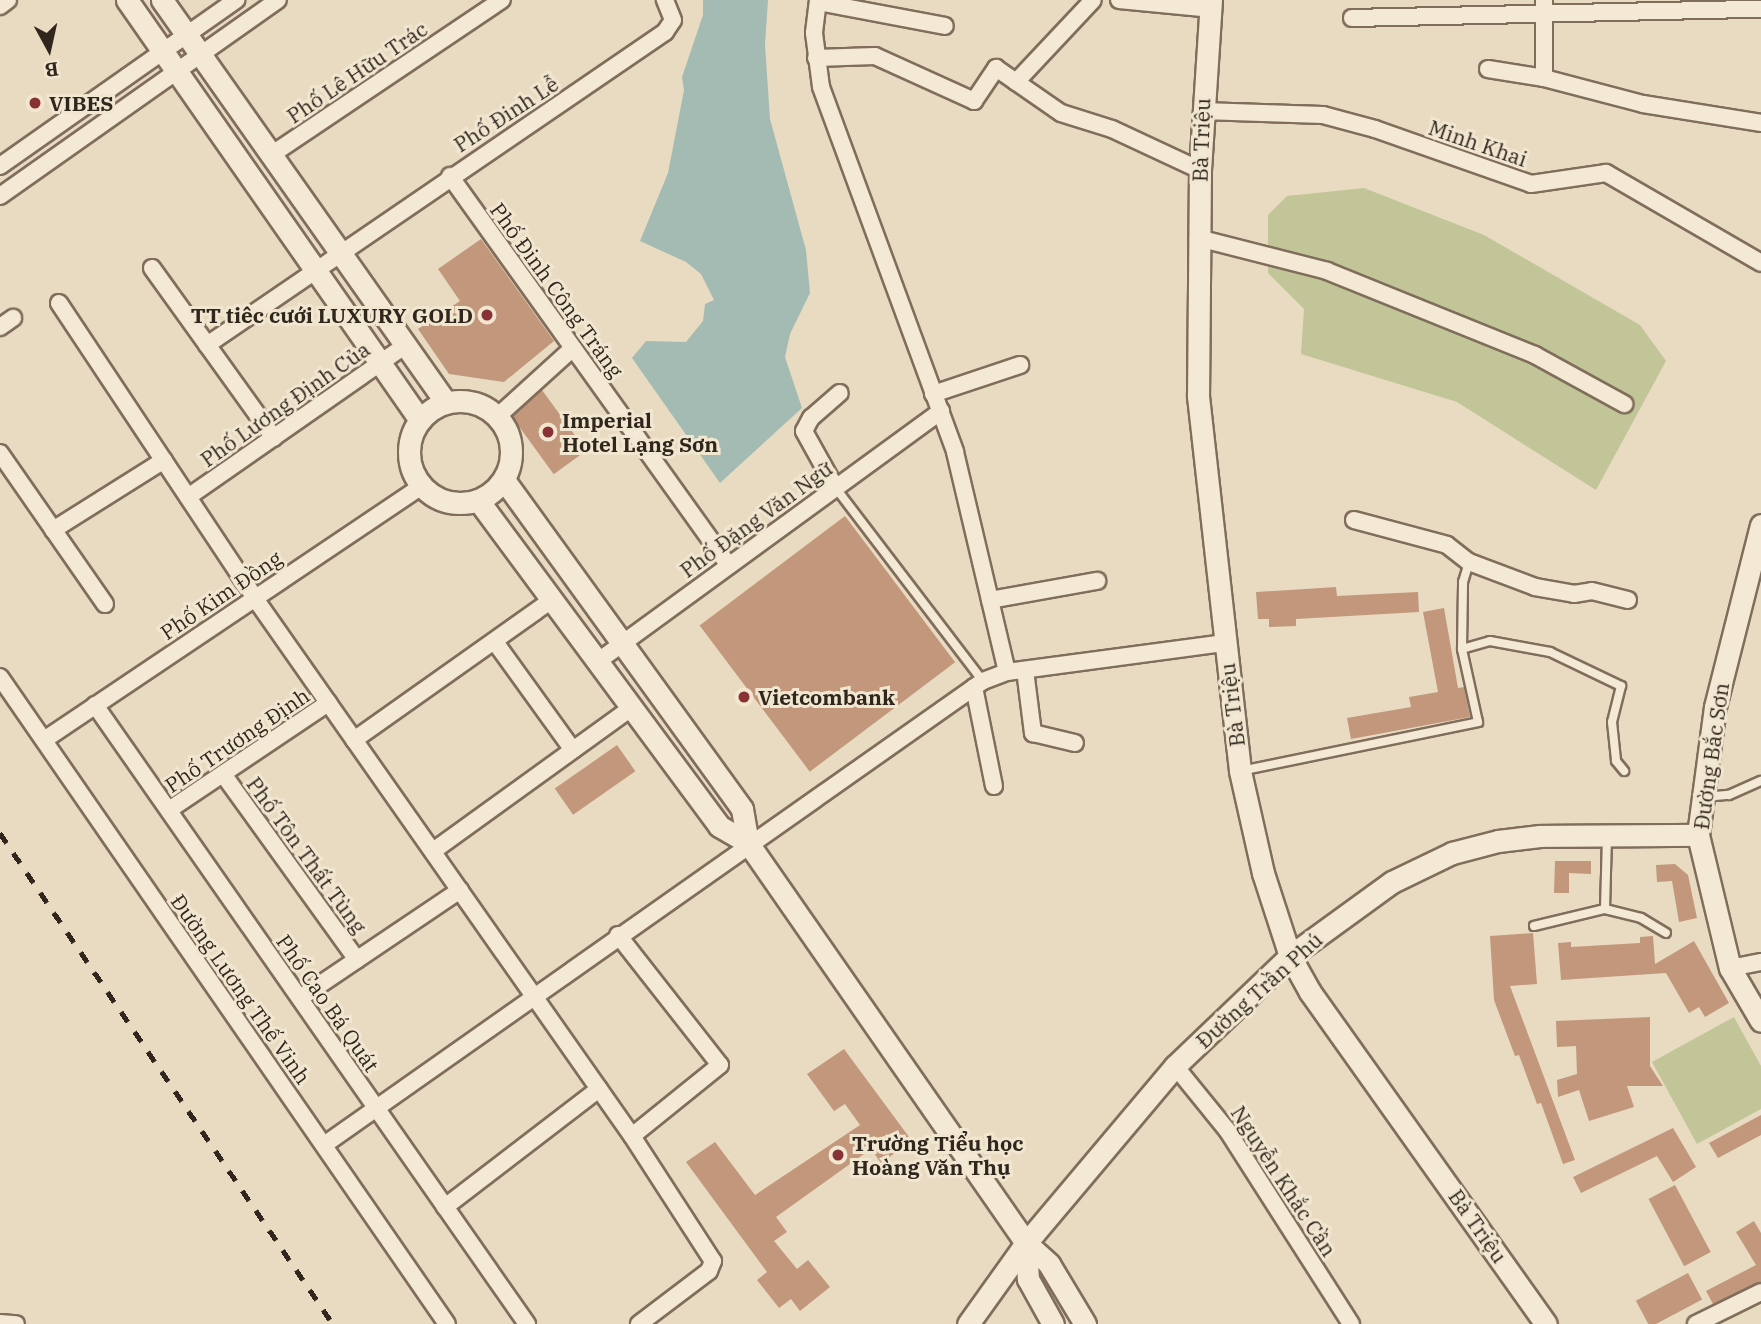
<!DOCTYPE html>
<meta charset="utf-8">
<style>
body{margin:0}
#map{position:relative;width:1761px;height:1324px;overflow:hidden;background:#e8dbc2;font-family:"IBM Plex Serif",serif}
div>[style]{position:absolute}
.green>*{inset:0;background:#c1c597}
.water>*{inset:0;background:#a3bbb3}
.building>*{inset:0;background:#c2977b;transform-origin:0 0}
.roads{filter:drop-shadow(2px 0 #806d5b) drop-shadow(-2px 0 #806d5b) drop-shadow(0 2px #806d5b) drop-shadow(0 -2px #806d5b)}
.lane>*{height:8px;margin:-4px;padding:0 4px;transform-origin:4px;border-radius:4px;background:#f4e9d4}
.street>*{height:16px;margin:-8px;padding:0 8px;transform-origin:8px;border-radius:8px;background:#f4e9d4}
.secondary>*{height:21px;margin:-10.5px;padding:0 10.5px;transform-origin:10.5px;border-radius:10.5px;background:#f4e9d4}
.secondary>.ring{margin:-10.5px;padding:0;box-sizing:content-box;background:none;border:21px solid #f4e9d4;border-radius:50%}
.rail>*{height:4.5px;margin-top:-2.25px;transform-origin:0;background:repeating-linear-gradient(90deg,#31261e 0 12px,transparent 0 24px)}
.dots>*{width:19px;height:19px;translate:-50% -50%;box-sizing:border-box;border:4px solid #f1e6d0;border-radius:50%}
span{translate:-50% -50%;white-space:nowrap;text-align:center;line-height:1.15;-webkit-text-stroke:6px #f1e6d0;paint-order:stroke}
.street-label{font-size:21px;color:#31261e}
.poi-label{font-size:21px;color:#31261e;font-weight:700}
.left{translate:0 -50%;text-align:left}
.right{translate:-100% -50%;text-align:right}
.north{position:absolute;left:14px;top:14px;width:70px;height:70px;-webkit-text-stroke:5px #f1e6d0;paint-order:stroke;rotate:172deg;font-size:19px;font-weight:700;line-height:28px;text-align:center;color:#31261e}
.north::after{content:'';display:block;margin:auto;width:24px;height:32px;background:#31261e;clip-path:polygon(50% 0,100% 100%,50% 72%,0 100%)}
</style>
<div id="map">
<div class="green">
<i style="clip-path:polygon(1364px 188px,1484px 235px,1640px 325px,1666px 361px,1596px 490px,1457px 402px,1301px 354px,1304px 309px,1268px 273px,1268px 215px,1287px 196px)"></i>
<i style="clip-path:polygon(1734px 1017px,1761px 1066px,1761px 1109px,1697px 1144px,1652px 1062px)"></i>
</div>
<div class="water">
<i style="clip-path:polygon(703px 0,768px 0,765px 45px,770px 119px,806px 250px,810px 293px,790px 334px,785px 357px,802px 408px,720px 483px,632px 358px,646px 341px,686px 342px,703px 321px,705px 304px,714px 300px,701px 274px,686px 262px,640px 241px,668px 173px,684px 90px,682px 77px,703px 15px)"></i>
</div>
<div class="building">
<i style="clip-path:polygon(481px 239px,554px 341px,504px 382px,449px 374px,418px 329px,460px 301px,438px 269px)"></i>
<i style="left:542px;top:390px;width:75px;height:40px;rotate:54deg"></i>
<i style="left:845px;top:516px;width:183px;height:182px;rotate:53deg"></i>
<i style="clip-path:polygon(1336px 587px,1337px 596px,1418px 592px,1419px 612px,1296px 619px,1296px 626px,1269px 627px,1269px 619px,1258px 619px,1256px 592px)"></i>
<i style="clip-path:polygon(1444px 608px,1458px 688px,1464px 687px,1470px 717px,1351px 739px,1347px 718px,1411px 707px,1409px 697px,1438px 692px,1423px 612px)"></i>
<i style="left:617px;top:745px;width:32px;height:76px;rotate:55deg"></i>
<i style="clip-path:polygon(1555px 861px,1591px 861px,1591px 874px,1569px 873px,1569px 893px,1554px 893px)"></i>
<i style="clip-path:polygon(1675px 864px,1688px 875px,1697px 918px,1679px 922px,1672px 881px,1657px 882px,1656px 865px)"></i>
<i style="clip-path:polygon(1533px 933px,1537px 984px,1510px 986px,1575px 1160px,1563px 1164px,1541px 1103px,1537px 1104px,1519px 1055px,1515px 1056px,1494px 1000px,1490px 936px)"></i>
<i style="clip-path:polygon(1653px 936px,1655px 964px,1694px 941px,1729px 1003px,1705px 1017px,1699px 1007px,1689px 1013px,1666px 973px,1561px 980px,1558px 943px,1571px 942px,1571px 947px,1640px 943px,1640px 937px)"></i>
<i style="clip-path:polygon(1650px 1017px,1650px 1066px,1663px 1086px,1627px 1086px,1634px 1107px,1589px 1121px,1579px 1090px,1558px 1097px,1557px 1080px,1577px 1074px,1576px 1046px,1557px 1047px,1556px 1021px)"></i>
<i style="clip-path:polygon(844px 1049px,912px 1141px,881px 1163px,871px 1149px,776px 1217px,787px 1232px,774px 1241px,797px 1269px,808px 1260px,830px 1287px,800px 1311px,791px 1299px,779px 1308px,757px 1280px,767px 1272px,686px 1162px,715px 1142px,755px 1195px,860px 1125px,845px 1104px,834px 1111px,807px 1074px)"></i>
<i style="clip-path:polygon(1761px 1115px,1761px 1135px,1718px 1158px,1709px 1143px)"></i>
<i style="clip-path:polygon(1673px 1128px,1696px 1167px,1673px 1182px,1657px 1156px,1581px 1193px,1573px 1177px)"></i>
<i style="left:1675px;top:1185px;width:76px;height:30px;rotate:62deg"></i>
<i style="clip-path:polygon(1754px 1221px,1761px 1233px,1761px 1282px,1713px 1304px,1706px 1291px,1756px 1265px,1736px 1232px)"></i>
<i style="left:1688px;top:1273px;width:30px;height:59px;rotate:62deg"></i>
</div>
<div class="roads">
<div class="lane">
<i style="left:835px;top:487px;width:244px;rotate:52.7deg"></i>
<i style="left:1462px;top:649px;width:67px;rotate:-89.1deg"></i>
<i style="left:1463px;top:582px;width:21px;rotate:-73deg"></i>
<i style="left:1240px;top:771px;width:243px;rotate:-11.6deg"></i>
<i style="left:1478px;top:722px;width:75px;rotate:-102.4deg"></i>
<i style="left:1462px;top:649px;width:29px;rotate:-16deg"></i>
<i style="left:1490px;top:641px;width:61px;rotate:10.4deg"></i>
<i style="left:1550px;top:652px;width:79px;rotate:25.6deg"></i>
<i style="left:1621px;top:686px;width:37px;rotate:104deg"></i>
<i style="left:1612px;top:722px;width:39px;rotate:84deg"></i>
<i style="left:1616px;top:761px;width:13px;rotate:51deg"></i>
<i style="left:1704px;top:797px;width:25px;rotate:-5deg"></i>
<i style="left:1729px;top:795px;width:35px;rotate:-24deg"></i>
<i style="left:1607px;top:837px;width:72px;rotate:91.6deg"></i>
<i style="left:1605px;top:909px;width:37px;rotate:14deg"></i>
<i style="left:1641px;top:918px;width:29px;rotate:31deg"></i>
<i style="left:1534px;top:926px;width:73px;rotate:-13.5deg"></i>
</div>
<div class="street">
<i style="left:818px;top:0;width:33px;rotate:97deg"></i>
<i style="left:814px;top:33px;width:54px;rotate:82.6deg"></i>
<i style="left:821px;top:87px;width:389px;rotate:69.8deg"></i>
<i style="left:955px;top:452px;width:226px;rotate:76.7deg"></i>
<i style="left:1119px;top:0;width:91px;rotate:5.6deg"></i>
<i style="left:818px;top:2px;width:129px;rotate:10.7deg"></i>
<i style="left:0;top:6px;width:10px;rotate:-37deg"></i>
<i style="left:1352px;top:18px;width:409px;rotate:-1.3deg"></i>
<i style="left:816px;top:58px;width:59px;rotate:-1.9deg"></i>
<i style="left:875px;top:56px;width:109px;rotate:24.4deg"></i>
<i style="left:974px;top:101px;width:40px;rotate:-56deg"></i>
<i style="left:996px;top:68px;width:79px;rotate:34.7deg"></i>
<i style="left:1061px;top:113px;width:53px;rotate:17.4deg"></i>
<i style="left:1112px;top:129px;width:97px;rotate:25deg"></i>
<i style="left:1488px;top:69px;width:57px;rotate:9.1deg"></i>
<i style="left:1544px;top:78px;width:102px;rotate:14.7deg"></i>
<i style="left:1643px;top:104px;width:120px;rotate:9.1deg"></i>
<i style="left:1544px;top:78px;width:78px;rotate:-90deg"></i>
<i style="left:1016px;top:82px;width:112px;rotate:-46.8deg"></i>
<i style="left:1202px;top:111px;width:121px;rotate:1.9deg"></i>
<i style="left:1323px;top:115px;width:54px;rotate:15.1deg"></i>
<i style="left:1375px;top:129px;width:165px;rotate:19.4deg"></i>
<i style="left:1531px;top:184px;width:76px;rotate:-8.3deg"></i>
<i style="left:1606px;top:173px;width:179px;rotate:30.1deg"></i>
<i style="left:271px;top:155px;width:278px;rotate:-33.9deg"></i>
<i style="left:0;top:166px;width:289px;rotate:-35.1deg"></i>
<i style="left:450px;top:176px;width:479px;rotate:54.4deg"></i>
<i style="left:0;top:196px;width:340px;rotate:-35.2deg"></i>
<i style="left:1198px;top:238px;width:133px;rotate:14.3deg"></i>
<i style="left:1327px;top:271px;width:224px;rotate:22deg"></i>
<i style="left:1535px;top:355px;width:102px;rotate:28.8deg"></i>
<i style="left:152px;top:268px;width:209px;rotate:54.3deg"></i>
<i style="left:59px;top:303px;width:353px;rotate:56.4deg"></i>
<i style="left:254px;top:597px;width:658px;rotate:54.96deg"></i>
<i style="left:632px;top:1136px;width:149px;rotate:57.1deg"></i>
<i style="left:713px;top:1261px;width:11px;rotate:112deg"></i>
<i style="left:709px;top:1271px;width:88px;rotate:142.9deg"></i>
<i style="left:0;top:327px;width:16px;rotate:-35deg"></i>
<i style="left:207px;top:345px;width:555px;rotate:-34.35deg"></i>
<i style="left:665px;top:32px;width:14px;rotate:-56deg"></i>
<i style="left:673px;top:20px;width:22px;rotate:-112deg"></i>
<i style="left:933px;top:394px;width:92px;rotate:-18.4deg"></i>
<i style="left:498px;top:416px;width:101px;rotate:-42.2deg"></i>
<i style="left:0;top:453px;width:184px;rotate:55.2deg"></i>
<i style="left:835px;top:487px;width:64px;rotate:-119deg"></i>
<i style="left:804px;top:431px;width:15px;rotate:-62deg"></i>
<i style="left:811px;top:418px;width:38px;rotate:-41deg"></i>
<i style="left:188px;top:497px;width:267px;rotate:-34.9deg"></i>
<i style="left:1354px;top:520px;width:96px;rotate:15deg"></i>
<i style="left:1447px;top:545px;width:28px;rotate:38deg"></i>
<i style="left:1469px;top:562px;width:71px;rotate:20.7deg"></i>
<i style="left:1535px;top:587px;width:40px;rotate:10deg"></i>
<i style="left:1574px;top:594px;width:18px;rotate:-9deg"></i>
<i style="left:1592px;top:591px;width:37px;rotate:14deg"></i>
<i style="left:53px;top:530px;width:131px;rotate:-32.2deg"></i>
<i style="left:990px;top:600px;width:109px;rotate:-10.1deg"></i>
<i style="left:495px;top:642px;width:133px;rotate:54.2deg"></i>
<i style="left:597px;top:662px;width:426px;rotate:-36.1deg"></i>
<i style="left:1025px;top:670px;width:64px;rotate:82.8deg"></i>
<i style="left:1033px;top:733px;width:43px;rotate:13.4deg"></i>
<i style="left:0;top:677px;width:786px;rotate:55.36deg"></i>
<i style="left:974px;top:687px;width:101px;rotate:78.6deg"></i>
<i style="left:95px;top:705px;width:755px;rotate:55.09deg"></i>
<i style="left:44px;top:740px;width:455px;rotate:-33.9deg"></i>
<i style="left:354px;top:740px;width:240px;rotate:-35.3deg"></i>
<i style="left:223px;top:774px;width:229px;rotate:54.2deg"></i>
<i style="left:169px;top:810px;width:192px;rotate:-33.9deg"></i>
<i style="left:433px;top:851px;width:244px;rotate:-35.8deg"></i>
<i style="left:618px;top:935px;width:165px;rotate:51.9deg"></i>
<i style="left:720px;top:1065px;width:113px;rotate:141.1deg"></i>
<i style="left:1730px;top:968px;width:32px;rotate:-11deg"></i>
<i style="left:300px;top:998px;width:193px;rotate:-34deg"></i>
<i style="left:1175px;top:1066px;width:82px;rotate:50.9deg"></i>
<i style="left:1227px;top:1130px;width:230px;rotate:57.4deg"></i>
<i style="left:324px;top:1145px;width:806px;rotate:-35.15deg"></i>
<i style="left:983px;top:681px;width:26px;rotate:-21deg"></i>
<i style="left:1007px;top:672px;width:220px;rotate:-7.6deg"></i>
<i style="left:445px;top:1207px;width:194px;rotate:-37.5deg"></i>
<i style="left:0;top:1323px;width:16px;rotate:4deg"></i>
<i style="left:1696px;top:1324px;width:72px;rotate:-26.2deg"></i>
</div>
<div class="secondary">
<i style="left:127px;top:0;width:512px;rotate:55.1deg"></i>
<i style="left:162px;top:0;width:492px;rotate:54.8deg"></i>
<i style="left:1211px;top:0;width:170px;rotate:93.7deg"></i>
<i style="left:1200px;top:170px;width:226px;rotate:90.5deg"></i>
<i style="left:1198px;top:396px;width:377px;rotate:83.6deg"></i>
<i style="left:1240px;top:771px;width:105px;rotate:77.3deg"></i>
<i style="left:1263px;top:873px;width:87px;rotate:72deg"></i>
<i style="left:1290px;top:956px;width:41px;rotate:60.9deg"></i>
<i style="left:1310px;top:992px;width:407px;rotate:54.6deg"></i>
<i class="ring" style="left:409px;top:401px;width:81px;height:81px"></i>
<i style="left:504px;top:480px;width:406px;rotate:54.1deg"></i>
<i style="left:742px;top:809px;width:35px;rotate:80deg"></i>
<i style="left:478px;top:500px;width:405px;rotate:53.5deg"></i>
<i style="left:719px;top:826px;width:34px;rotate:30deg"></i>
<i style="left:748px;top:843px;width:487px;rotate:55.2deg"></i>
<i style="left:1026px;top:1243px;width:31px;rotate:42deg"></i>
<i style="left:1049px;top:1264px;width:70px;rotate:59deg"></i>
<i style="left:1761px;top:525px;width:188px;rotate:104.2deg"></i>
<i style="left:1715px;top:707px;width:129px;rotate:97.6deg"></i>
<i style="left:1698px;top:835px;width:137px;rotate:76.5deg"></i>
<i style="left:1730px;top:968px;width:61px;rotate:59.7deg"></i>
<i style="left:1026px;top:1243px;width:36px;rotate:87deg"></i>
<i style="left:1028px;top:1279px;width:51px;rotate:60.9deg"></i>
<i style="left:968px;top:1324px;width:100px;rotate:-54.4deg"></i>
<i style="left:1026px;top:1243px;width:231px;rotate:-49.9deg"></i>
<i style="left:1175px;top:1066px;width:159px;rotate:-43.7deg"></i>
<i style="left:1290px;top:956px;width:126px;rotate:-36deg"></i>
<i style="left:1392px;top:882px;width:67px;rotate:-25.8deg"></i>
<i style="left:1452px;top:853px;width:48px;rotate:-14.6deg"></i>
<i style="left:1498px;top:841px;width:42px;rotate:-6.8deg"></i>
<i style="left:1540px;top:836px;width:158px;rotate:-0.4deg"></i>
</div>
</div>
<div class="rail">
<i style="left:0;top:833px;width:593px;rotate:55.85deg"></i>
</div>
<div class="dots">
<i style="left:35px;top:103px;background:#883235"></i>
<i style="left:487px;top:315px;background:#883235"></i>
<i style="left:548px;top:432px;background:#883235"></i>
<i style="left:744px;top:697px;background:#883235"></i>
<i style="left:838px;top:1155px;background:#883235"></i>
</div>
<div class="street-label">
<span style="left:357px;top:72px;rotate:-34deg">Phố Lê Hữu Trác</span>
<span style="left:506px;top:114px;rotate:-33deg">Phố Đinh Lễ</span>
<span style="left:1201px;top:140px;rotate:-88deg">Bà Triệu</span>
<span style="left:1478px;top:143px;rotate:19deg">Minh Khai</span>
<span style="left:557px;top:290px;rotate:54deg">Phố Đinh Công Tráng</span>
<span style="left:285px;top:404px;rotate:-35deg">Phố Lương Định Của</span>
<span style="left:756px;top:519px;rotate:-36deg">Phố Đặng Văn Ngữ</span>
<span style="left:221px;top:595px;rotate:-34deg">Phố Kim Đồng</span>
<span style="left:1232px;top:705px;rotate:-97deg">Bà Triệu</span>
<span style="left:237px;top:740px;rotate:-34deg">Phố Trương Định</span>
<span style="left:1711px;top:756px;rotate:-82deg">Đường Bắc Sơn</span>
<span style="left:307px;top:855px;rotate:54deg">Phố Tôn Thất Tùng</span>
<span style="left:241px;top:989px;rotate:55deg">Đường Lương Thế Vinh</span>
<span style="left:1259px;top:990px;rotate:-42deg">Đường Trần Phú</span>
<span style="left:328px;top:1003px;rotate:55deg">Phố Cao Bá Quát</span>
<span style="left:1284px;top:1181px;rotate:57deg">Nguyễn Khắc Cần</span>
<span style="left:1478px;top:1226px;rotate:55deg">Bà Triệu</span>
</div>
<div class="poi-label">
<span class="left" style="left:49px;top:103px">VIBES</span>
<span class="right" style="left:473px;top:315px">TT tiêc cưới LUXURY GOLD</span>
<span class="left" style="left:562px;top:432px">Imperial<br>Hotel Lạng Sơn</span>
<span class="left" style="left:758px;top:697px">Vietcombank</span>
<span class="left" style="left:852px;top:1155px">Trường Tiểu học<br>Hoàng Văn Thụ</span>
</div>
<div class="north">B</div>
</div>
